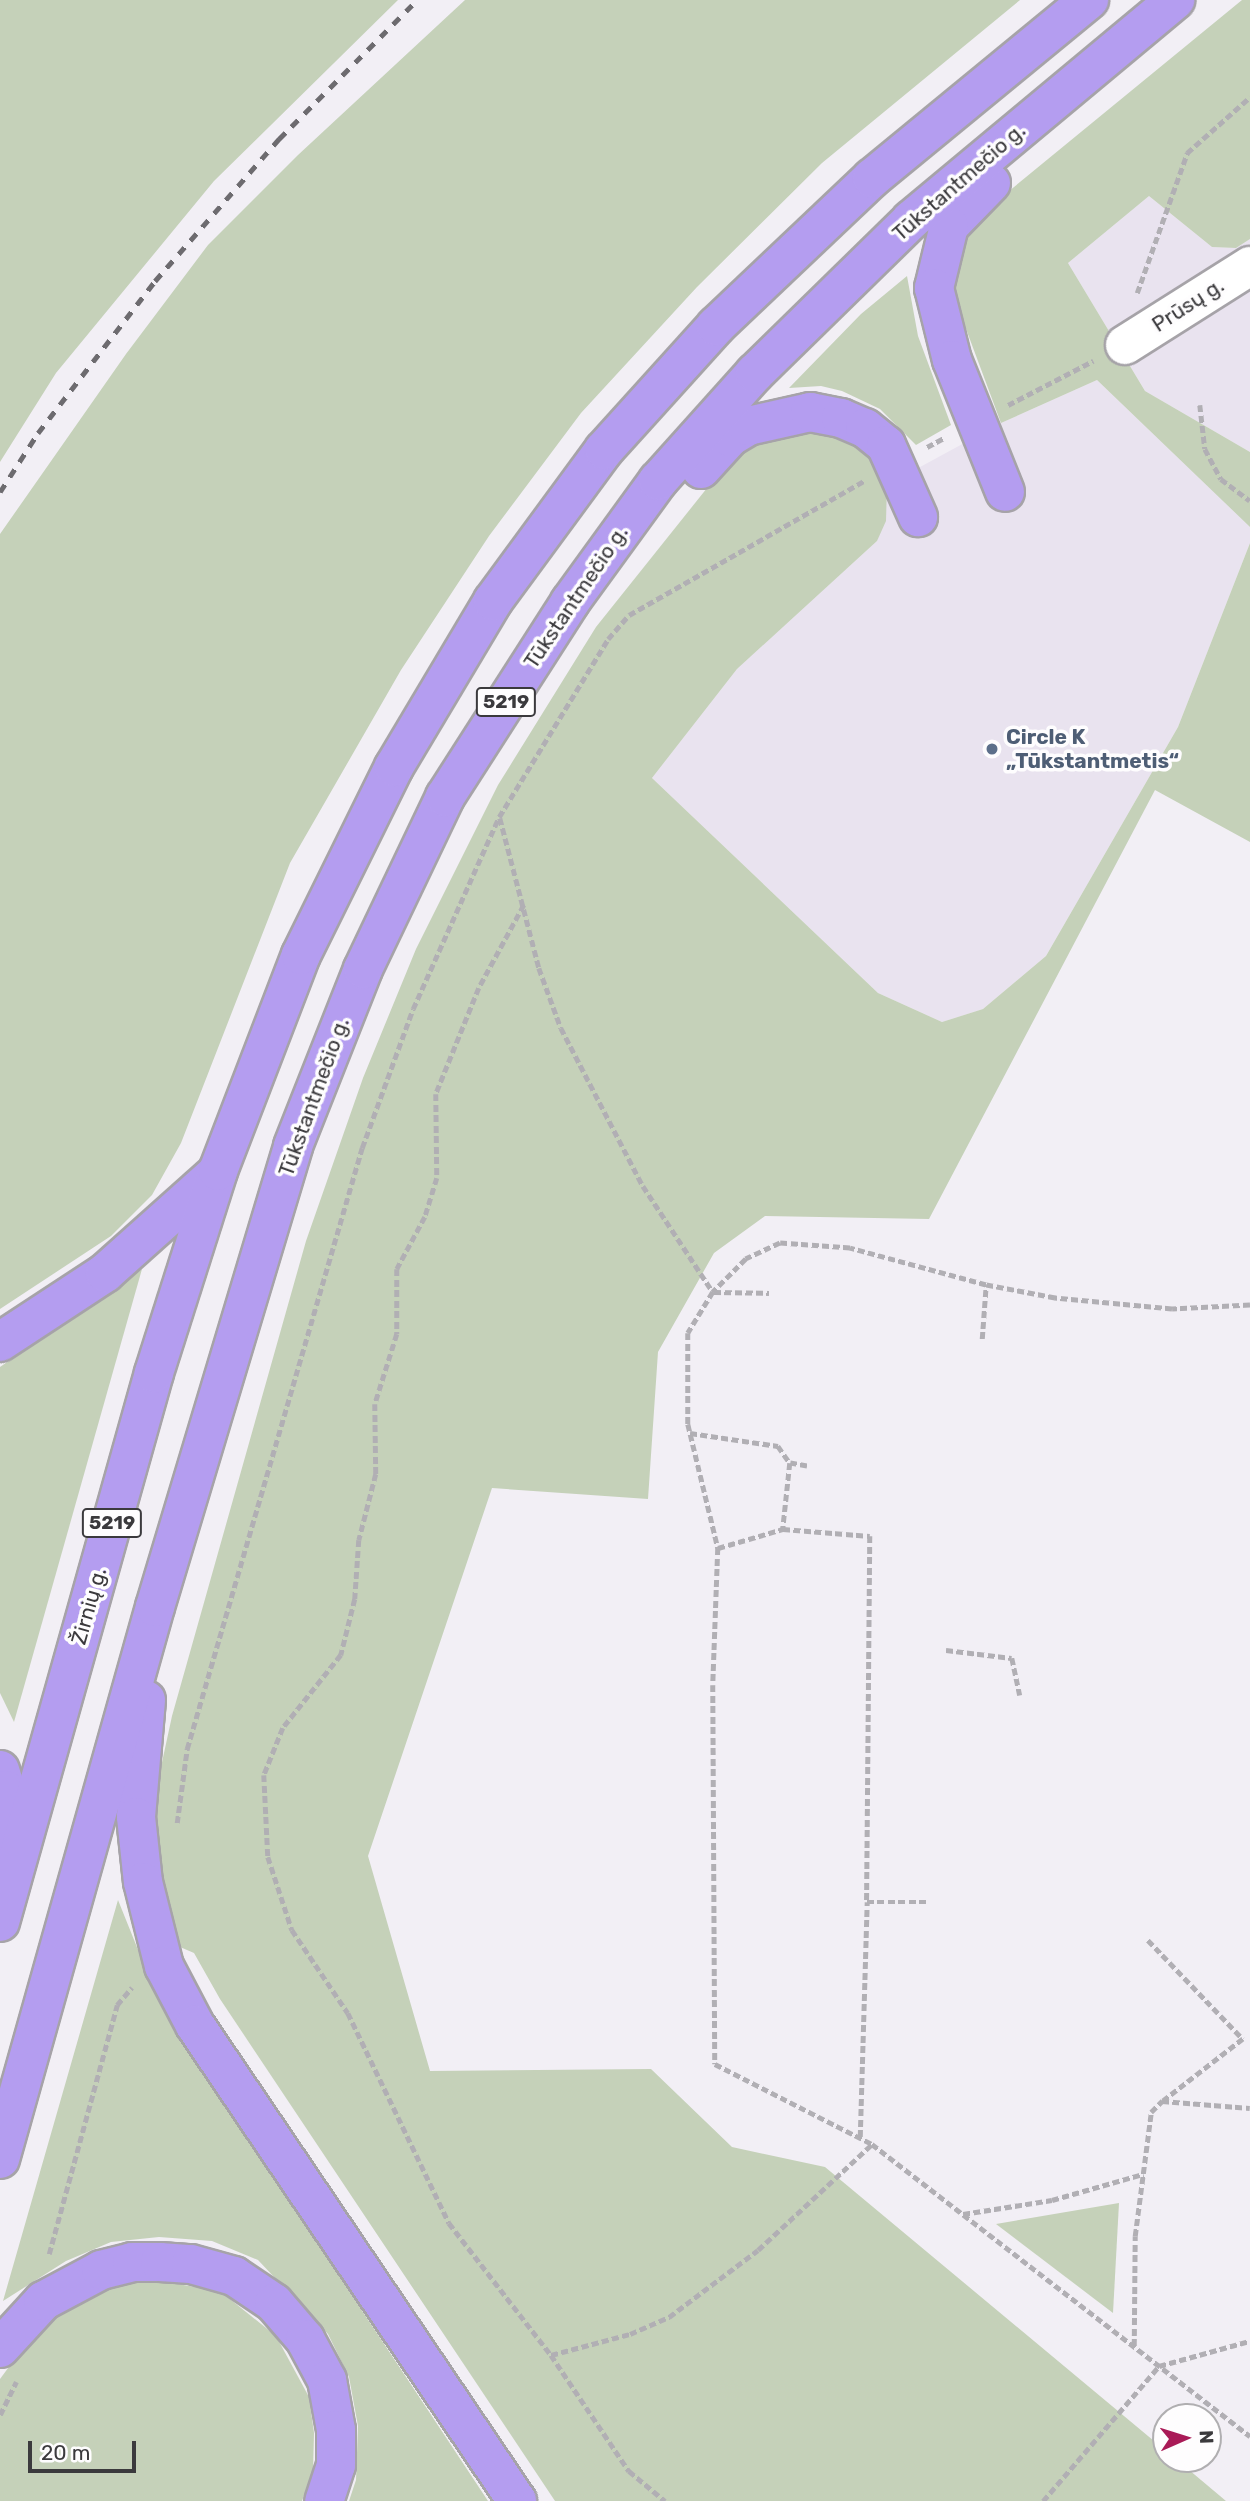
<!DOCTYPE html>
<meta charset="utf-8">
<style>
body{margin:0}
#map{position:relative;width:1250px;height:2501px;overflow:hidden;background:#f2eff5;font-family:Rubik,sans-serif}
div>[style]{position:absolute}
.built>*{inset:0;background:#e9e3ef}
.green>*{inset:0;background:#c5d1b9}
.path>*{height:4.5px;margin-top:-2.25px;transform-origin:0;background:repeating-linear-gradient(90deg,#b1afb4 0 7px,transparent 0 10.5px)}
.roads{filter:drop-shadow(2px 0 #a6a3a8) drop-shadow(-2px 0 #a6a3a8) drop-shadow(0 2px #a6a3a8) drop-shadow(0 -2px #a6a3a8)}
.minor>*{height:38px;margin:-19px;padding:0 19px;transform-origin:19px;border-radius:19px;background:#fff}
.highway>*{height:38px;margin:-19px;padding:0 19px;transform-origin:19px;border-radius:19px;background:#b49df0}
.rail>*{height:5px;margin-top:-2.5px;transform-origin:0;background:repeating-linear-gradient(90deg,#6d6b6f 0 9px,transparent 0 18px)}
.dots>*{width:19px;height:19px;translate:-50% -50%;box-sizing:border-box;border:4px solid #fefdfe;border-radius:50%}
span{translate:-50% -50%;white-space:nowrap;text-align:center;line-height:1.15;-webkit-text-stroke:7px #fefdfe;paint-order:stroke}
.shield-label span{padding:2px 5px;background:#fefdfe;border:2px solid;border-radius:5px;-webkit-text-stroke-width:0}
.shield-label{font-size:19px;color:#3b3a3d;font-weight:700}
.street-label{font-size:21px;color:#3b3a3d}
.service-label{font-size:21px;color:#4e5e75;font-weight:700}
.left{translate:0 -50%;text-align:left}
.north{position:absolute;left:1152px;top:2403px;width:70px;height:70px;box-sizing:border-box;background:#fefdfe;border:2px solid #b0afb1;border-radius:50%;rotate:87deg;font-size:19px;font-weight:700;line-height:28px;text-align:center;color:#3b3a3d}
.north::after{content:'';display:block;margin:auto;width:24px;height:32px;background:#a91a57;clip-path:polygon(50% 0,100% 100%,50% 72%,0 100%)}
.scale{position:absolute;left:28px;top:2441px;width:108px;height:32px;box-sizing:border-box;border:4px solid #3b3a3d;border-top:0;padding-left:9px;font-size:21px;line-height:24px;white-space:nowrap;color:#3b3a3d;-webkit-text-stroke:5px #fefdfe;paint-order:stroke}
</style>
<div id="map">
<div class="built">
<i style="clip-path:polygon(1149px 196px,1212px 247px,1236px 248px,1250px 239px,1250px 452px,1145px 391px,1068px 263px)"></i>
<i style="clip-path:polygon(1097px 380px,1250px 527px,1250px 543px,1178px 727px,1046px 956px,983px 1009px,942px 1022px,878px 993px,652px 778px,737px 669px,877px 541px,887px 485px,1001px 423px)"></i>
</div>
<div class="green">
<i style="clip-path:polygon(0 0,398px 0,214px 181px,56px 373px,0 462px)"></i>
<i style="clip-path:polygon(465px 0,1020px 0,822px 163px,697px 287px,581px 413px,489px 536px,401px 670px,290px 863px,181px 1143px,152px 1195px,111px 1236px,0 1309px,0 534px,126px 354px,208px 245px,298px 155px)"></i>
<i style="clip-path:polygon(1242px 0,1250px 0,1250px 239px,1236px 248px,1212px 247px,1149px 196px,1068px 263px,1145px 391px,1250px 452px,1250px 527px,1097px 380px,1001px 423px,956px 302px,956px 260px,975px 219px)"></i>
<i style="clip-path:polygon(907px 276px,918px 336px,951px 425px,916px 445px,880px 409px,842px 391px,821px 386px,789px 388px,861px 314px)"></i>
<i style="clip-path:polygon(804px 428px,836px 432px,876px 459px,887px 485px,886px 521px,877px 541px,737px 669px,652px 778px,878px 993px,942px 1022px,983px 1009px,1046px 956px,1178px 727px,1250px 543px,1250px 842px,1155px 790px,929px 1219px,765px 1216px,714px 1253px,658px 1352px,648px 1499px,492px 1488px,368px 1856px,430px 2071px,651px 2069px,732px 2147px,825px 2167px,1166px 2451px,1166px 2459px,1176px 2459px,1226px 2501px,555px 2501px,220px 1999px,194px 1953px,173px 1944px,153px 1835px,156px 1790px,172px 1716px,306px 1241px,363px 1078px,416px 949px,498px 785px,596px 627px,743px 443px)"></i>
<i style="clip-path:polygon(142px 1269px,14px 1722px,0 1693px,0 1367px)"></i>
<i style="clip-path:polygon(118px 1900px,157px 1997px,187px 2046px,488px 2501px,349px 2501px,356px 2480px,358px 2426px,349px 2377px,328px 2334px,258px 2260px,212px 2241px,159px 2237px,111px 2242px,66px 2261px,3px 2301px)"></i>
<i style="clip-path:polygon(1119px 2203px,1113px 2313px,996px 2224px)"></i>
<i style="clip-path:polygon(153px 2280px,220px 2291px,276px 2336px,309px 2397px,314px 2433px,313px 2471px,302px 2501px,0 2501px,0 2379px,31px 2337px,64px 2308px,119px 2284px)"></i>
</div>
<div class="path">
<i style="left:1137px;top:293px;width:149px;rotate:-70.3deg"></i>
<i style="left:1187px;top:153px;width:84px;rotate:-41.6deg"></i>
<i style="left:1008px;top:405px;width:96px;rotate:-27.4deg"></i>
<i style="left:1200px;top:405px;width:44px;rotate:83.5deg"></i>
<i style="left:1205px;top:449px;width:34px;rotate:62deg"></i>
<i style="left:1221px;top:479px;width:36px;rotate:37deg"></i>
<i style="left:927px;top:447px;width:19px;rotate:-28deg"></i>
<i style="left:500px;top:818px;width:155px;rotate:75.4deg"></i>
<i style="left:539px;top:968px;width:64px;rotate:69.9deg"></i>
<i style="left:561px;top:1028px;width:178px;rotate:62.6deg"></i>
<i style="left:643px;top:1186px;width:127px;rotate:56.6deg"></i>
<i style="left:524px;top:905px;width:94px;rotate:118.5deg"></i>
<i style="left:479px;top:988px;width:114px;rotate:112.1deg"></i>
<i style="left:436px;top:1094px;width:84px;rotate:89.3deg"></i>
<i style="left:437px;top:1178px;width:41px;rotate:107.1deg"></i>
<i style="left:425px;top:1217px;width:59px;rotate:118.3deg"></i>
<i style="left:397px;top:1269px;width:65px;rotate:90deg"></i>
<i style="left:397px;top:1334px;width:73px;rotate:107.4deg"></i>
<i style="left:375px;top:1404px;width:70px;rotate:89.2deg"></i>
<i style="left:376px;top:1474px;width:68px;rotate:104.4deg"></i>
<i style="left:359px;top:1540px;width:59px;rotate:93.9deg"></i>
<i style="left:355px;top:1599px;width:58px;rotate:104deg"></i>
<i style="left:341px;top:1655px;width:93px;rotate:128.5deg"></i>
<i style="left:283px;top:1728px;width:51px;rotate:112deg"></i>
<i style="left:264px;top:1775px;width:82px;rotate:87.2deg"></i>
<i style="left:268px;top:1857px;width:77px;rotate:71.8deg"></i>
<i style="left:292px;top:1930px;width:100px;rotate:56deg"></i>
<i style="left:348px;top:2013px;width:233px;rotate:64.3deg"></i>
<i style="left:449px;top:2223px;width:167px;rotate:52.3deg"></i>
<i style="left:551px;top:2355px;width:140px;rotate:56.1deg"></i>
<i style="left:629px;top:2471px;width:47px;rotate:39.8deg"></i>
<i style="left:714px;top:1292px;width:55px;rotate:1deg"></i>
<i style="left:1250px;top:1305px;width:78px;rotate:177.1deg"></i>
<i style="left:1172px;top:1309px;width:118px;rotate:-174.6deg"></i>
<i style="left:1055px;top:1298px;width:70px;rotate:-169.3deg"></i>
<i style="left:986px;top:1285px;width:141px;rotate:-164.8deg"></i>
<i style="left:850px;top:1248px;width:70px;rotate:-175.9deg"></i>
<i style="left:780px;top:1243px;width:38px;rotate:155deg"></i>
<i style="left:746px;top:1259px;width:47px;rotate:135deg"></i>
<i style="left:713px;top:1292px;width:48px;rotate:121.4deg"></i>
<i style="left:688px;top:1333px;width:91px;rotate:90deg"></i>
<i style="left:688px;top:1424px;width:128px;rotate:76.4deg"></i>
<i style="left:718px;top:1548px;width:137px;rotate:92.1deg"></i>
<i style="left:713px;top:1685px;width:379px;rotate:89.7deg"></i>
<i style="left:715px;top:2064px;width:176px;rotate:27deg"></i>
<i style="left:872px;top:2144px;width:478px;rotate:37.7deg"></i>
<i style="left:982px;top:1339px;width:54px;rotate:-85.8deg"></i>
<i style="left:690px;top:1433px;width:89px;rotate:8.4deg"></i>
<i style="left:778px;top:1446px;width:21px;rotate:55deg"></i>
<i style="left:807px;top:1466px;width:17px;rotate:-170deg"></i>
<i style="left:790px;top:1463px;width:66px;rotate:96.1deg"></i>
<i style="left:783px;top:1529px;width:87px;rotate:4.6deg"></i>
<i style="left:870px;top:1536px;width:366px;rotate:90.5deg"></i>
<i style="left:867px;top:1902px;width:63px"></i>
<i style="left:718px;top:1548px;width:68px;rotate:-16.3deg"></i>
<i style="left:946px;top:1650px;width:66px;rotate:6.9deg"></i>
<i style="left:1012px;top:1658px;width:38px;rotate:78deg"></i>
<i style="left:177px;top:1823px;width:75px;rotate:-82.3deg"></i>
<i style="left:187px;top:1749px;width:626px;rotate:-73.77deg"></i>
<i style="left:362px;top:1148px;width:148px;rotate:-69.9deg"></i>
<i style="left:413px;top:1009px;width:210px;rotate:-65.9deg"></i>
<i style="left:499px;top:817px;width:209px;rotate:-58.5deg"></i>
<i style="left:608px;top:639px;width:32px;rotate:-49deg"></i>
<i style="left:629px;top:615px;width:271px;rotate:-29.7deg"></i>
<i style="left:1148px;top:1940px;width:137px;rotate:46.2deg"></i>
<i style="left:1243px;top:2039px;width:101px;rotate:142.2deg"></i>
<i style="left:860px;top:2137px;width:235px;rotate:-88.3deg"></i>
<i style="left:963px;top:2214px;width:90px;rotate:-8.9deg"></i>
<i style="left:1052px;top:2200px;width:95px;rotate:-15.9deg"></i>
<i style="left:49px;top:2254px;width:258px;rotate:-74.7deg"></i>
<i style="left:117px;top:2005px;width:23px;rotate:-50deg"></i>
<i style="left:1134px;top:2346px;width:110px;rotate:-89.5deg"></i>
<i style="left:1135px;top:2236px;width:125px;rotate:-82.6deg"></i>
<i style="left:1151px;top:2112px;width:16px;rotate:-45deg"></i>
<i style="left:1162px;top:2101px;width:88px;rotate:4.5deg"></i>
<i style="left:551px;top:2355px;width:82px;rotate:-14.9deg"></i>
<i style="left:630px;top:2334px;width:43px;rotate:-23.6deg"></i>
<i style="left:669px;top:2317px;width:111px;rotate:-37deg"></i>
<i style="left:758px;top:2250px;width:156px;rotate:-42.9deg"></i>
<i style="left:0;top:2415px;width:37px;rotate:-64deg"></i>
<i style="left:1043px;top:2501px;width:178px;rotate:-49.3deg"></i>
<i style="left:1159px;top:2366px;width:94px;rotate:-15.4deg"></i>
</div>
<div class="roads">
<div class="minor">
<i style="left:1125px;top:345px;width:148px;rotate:-32.3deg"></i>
</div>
<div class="highway">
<i style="left:991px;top:183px;width:60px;rotate:134.3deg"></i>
<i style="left:949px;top:226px;width:64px;rotate:103.6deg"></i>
<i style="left:934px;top:288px;width:74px;rotate:76deg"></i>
<i style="left:952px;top:360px;width:142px;rotate:68.1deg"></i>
<i style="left:701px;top:469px;width:43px;rotate:-47.8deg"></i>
<i style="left:730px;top:437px;width:21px;rotate:-31deg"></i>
<i style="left:748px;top:426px;width:64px;rotate:-12.7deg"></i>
<i style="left:810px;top:412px;width:32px;rotate:11deg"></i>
<i style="left:841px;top:418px;width:26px;rotate:23deg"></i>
<i style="left:865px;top:428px;width:27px;rotate:39deg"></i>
<i style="left:886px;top:445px;width:79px;rotate:66deg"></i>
<i style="left:0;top:1342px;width:126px;rotate:-33.3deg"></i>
<i style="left:105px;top:1273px;width:150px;rotate:-41.8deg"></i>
<i style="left:146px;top:1700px;width:117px;rotate:94.9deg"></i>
<i style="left:136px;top:1817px;width:65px;rotate:83.9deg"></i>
<i style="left:143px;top:1882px;width:87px;rotate:76deg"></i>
<i style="left:164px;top:1966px;width:67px;rotate:62.3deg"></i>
<i style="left:195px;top:2025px;width:575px;rotate:55.92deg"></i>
<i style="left:0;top:1770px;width:21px;rotate:73deg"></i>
<i style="left:6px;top:1790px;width:61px;rotate:85.3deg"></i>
<i style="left:0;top:1922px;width:570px;rotate:-74.33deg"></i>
<i style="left:154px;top:1373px;width:212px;rotate:-72.4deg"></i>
<i style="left:218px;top:1171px;width:231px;rotate:-69deg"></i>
<i style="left:301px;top:955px;width:210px;rotate:-63.7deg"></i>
<i style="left:394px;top:767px;width:193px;rotate:-59.2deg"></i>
<i style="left:493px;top:601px;width:187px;rotate:-53.7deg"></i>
<i style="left:604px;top:450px;width:167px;rotate:-47.9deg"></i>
<i style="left:716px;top:326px;width:215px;rotate:-43.5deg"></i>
<i style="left:872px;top:178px;width:281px;rotate:-39.4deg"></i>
<i style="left:0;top:2159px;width:573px;rotate:-74.32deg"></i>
<i style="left:155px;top:1607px;width:481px;rotate:-73.3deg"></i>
<i style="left:293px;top:1146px;width:190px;rotate:-68.4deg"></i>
<i style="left:363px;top:969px;width:191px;rotate:-64.5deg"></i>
<i style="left:445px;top:797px;width:232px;rotate:-57.3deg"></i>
<i style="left:570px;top:602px;width:150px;rotate:-54deg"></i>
<i style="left:658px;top:481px;width:145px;rotate:-48.1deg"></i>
<i style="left:755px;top:373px;width:219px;rotate:-44.4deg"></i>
<i style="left:911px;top:220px;width:344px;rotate:-39.8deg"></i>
<i style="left:0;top:2348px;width:64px;rotate:-47.5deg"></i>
<i style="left:43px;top:2301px;width:66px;rotate:-28.1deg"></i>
<i style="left:101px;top:2270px;width:32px;rotate:-14deg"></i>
<i style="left:132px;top:2262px;width:28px"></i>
<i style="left:160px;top:2262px;width:31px;rotate:4deg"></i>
<i style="left:191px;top:2264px;width:45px;rotate:15.6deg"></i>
<i style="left:234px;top:2276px;width:48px;rotate:34deg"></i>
<i style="left:274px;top:2303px;width:48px;rotate:49.3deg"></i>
<i style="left:305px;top:2339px;width:47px;rotate:61.8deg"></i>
<i style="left:327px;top:2380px;width:51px;rotate:79.8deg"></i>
<i style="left:336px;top:2430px;width:35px;rotate:90deg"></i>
<i style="left:336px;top:2465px;width:38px;rotate:108deg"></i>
</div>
</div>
<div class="rail">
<i style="left:0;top:492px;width:70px;rotate:-57.2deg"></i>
<i style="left:38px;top:433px;width:192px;rotate:-52.4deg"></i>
<i style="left:155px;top:281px;width:189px;rotate:-48.9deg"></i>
<i style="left:279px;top:139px;width:196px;rotate:-45.2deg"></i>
</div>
<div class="dots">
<i style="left:992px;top:749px;background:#5c6f8a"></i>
</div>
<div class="shield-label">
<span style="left:506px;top:702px">5219</span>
<span style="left:112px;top:1523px">5219</span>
</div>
<div class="street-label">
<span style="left:959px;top:182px;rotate:-41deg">Tūkstantmečio g.</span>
<span style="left:1188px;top:305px;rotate:-33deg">Prūsų g.</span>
<span style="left:576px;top:597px;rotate:-56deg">Tūkstantmečio g.</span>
<span style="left:314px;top:1097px;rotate:-70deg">Tūkstantmečio g.</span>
<span style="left:89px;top:1606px;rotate:-74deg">Žirnių g.</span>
</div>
<div class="service-label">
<span class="left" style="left:1006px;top:749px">Circle K<br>„Tūkstantmetis“</span>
</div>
<div class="north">N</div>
<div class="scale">20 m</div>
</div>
